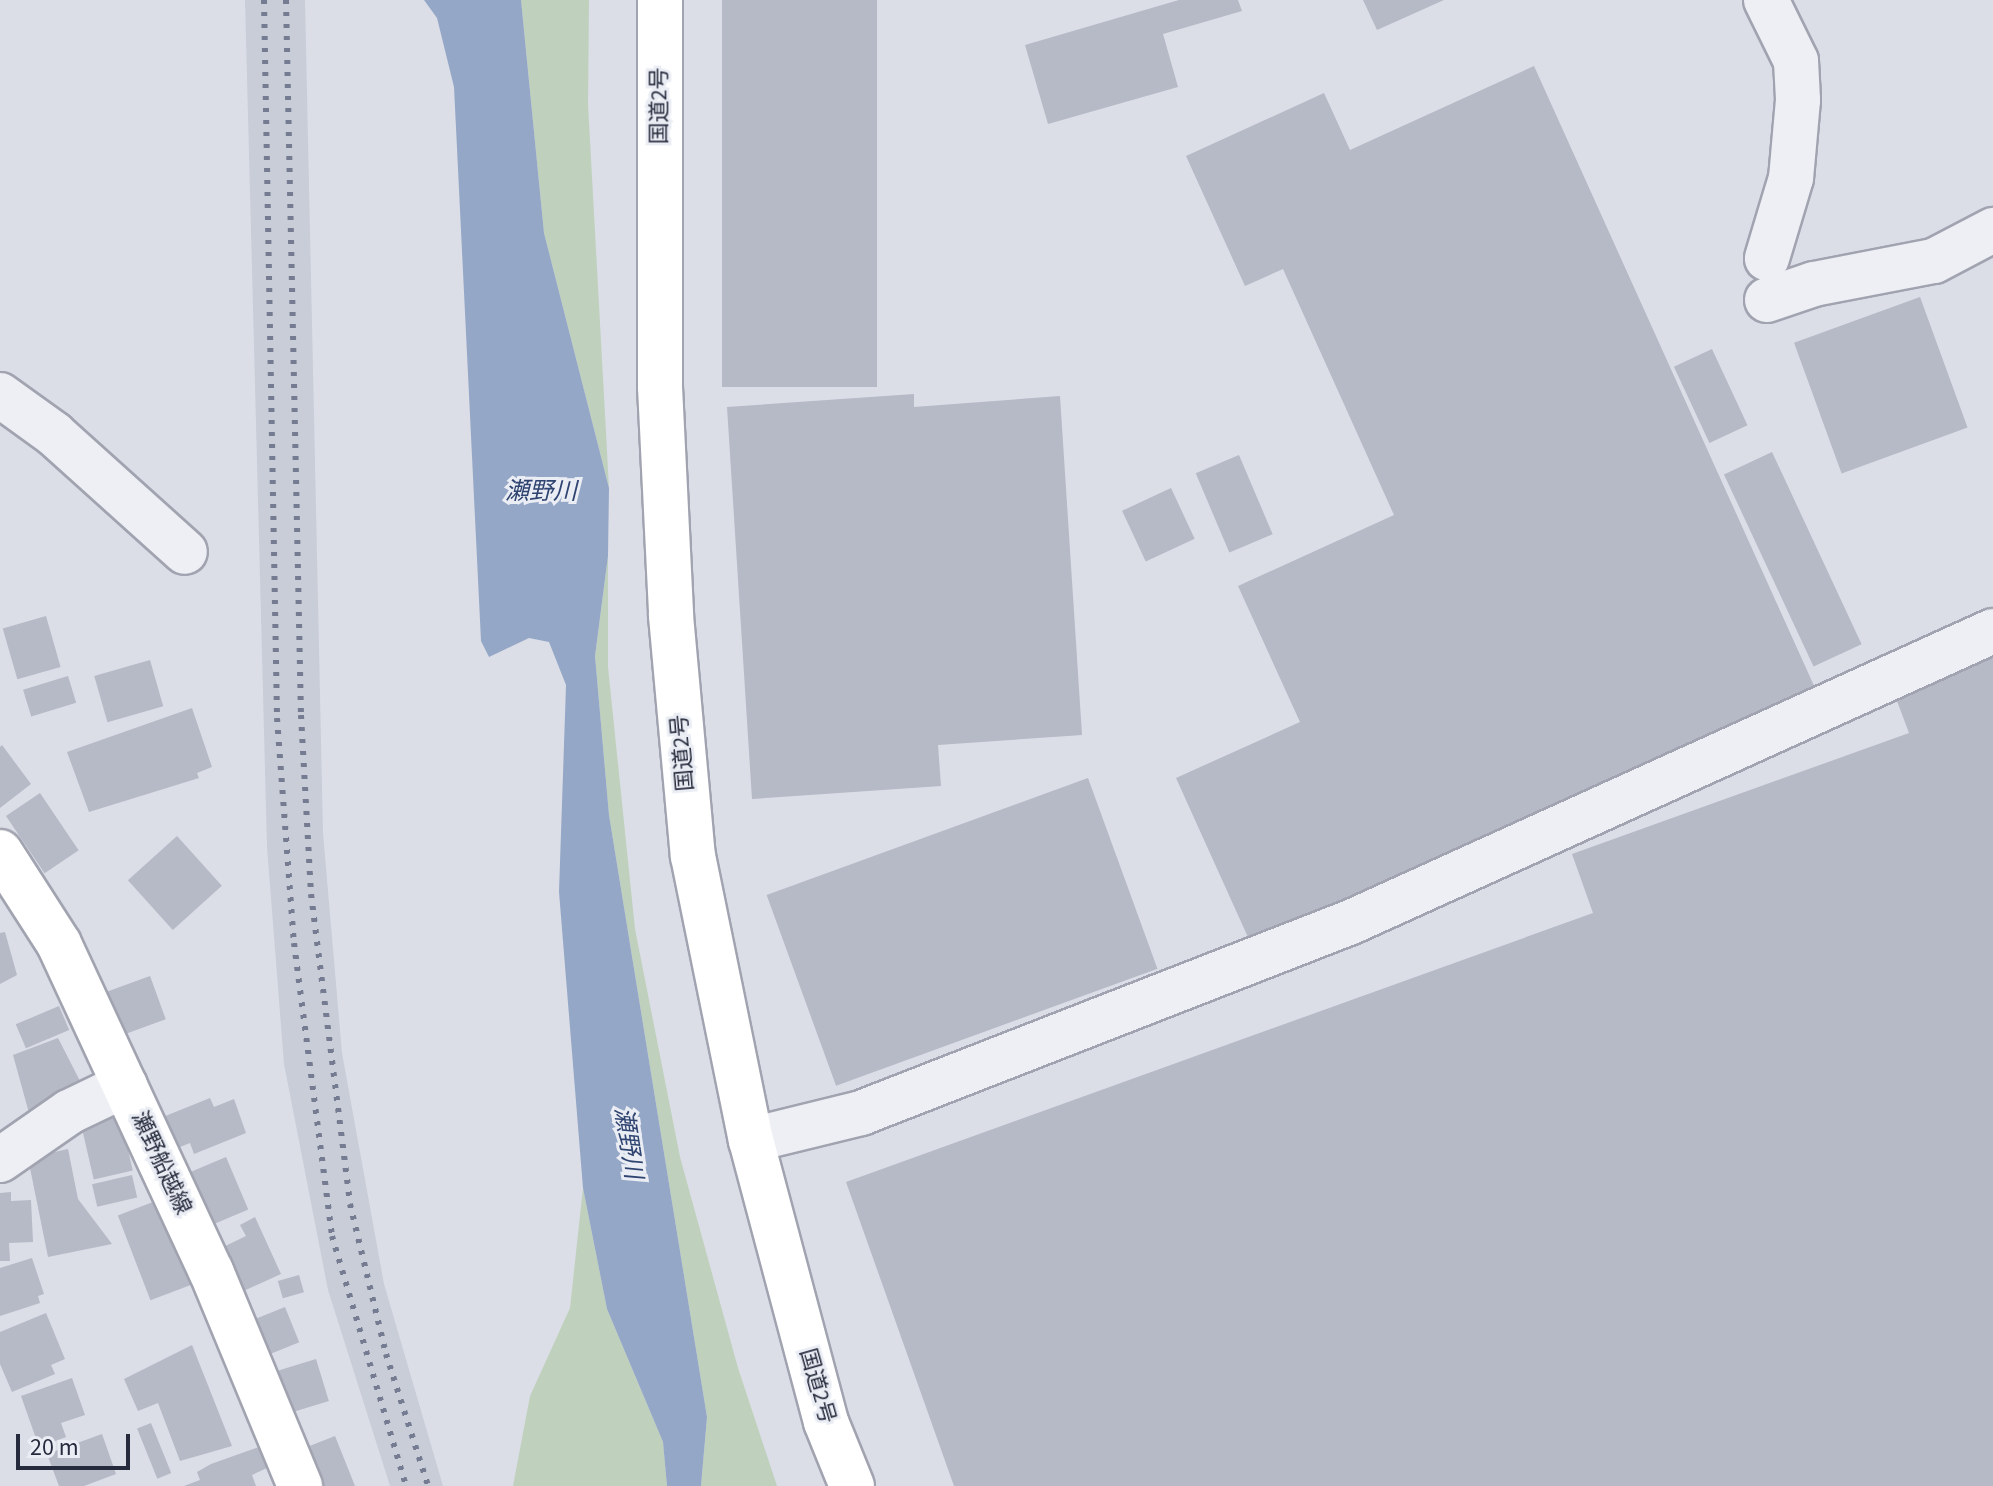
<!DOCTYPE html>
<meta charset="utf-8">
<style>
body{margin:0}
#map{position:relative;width:1993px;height:1486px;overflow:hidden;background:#dbdee6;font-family:"Source Sans 3","Noto Sans JP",sans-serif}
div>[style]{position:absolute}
.built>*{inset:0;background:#c9cdd8}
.green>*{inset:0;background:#bfd0bc}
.water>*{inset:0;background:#95a7c7}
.building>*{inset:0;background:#b6b9c6;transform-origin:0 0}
.roads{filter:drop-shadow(2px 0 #a1a4b0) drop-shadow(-2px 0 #a1a4b0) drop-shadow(0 2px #a1a4b0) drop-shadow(0 -2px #a1a4b0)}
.street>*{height:44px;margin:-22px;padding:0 22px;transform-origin:22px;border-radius:22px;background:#eeeff4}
.secondary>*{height:44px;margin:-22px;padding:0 22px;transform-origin:22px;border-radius:22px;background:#fff}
.highway>*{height:44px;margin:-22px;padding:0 22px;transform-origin:22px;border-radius:22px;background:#fff}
.rail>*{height:6px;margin-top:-3px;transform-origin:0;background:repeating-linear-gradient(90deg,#757b90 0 4px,transparent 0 12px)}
span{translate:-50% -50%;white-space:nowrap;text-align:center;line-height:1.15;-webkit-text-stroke:6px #eaedf4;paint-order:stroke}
.street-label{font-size:22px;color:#252a3c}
.water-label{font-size:24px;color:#2f4470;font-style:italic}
.scale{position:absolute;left:16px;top:1434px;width:114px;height:36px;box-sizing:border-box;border:4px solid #252a3c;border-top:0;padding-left:10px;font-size:24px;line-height:28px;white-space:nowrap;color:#252a3c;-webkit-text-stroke:6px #eaedf4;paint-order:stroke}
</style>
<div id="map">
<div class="built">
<i style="clip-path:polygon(245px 0,305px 0,323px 833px,342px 1053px,384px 1284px,443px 1486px,390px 1486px,328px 1290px,284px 1064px,267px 847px)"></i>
</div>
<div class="green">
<i style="clip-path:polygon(521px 0,589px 0,588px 104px,609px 488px,544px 233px)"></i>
<i style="clip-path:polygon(608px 556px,608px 667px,635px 929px,680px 1157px,738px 1368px,777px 1486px,701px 1486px,707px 1417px,609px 815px,595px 656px)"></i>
<i style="clip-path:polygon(583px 1188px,607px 1309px,663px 1442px,667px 1486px,513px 1486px,530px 1396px,570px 1308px)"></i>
</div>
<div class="water">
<i style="clip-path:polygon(424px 0,521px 0,544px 233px,609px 488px,608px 556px,595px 656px,609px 815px,707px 1417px,701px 1486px,667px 1486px,663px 1442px,607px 1309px,583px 1188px,559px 892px,566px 685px,549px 642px,529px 638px,489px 657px,481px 641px,454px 87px,437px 18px)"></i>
</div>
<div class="building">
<i style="left:722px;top:0;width:155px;height:387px"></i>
<i style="clip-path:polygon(1179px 0,1238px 0,1242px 11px,1163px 34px,1178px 87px,1048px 124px,1025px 45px)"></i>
<i style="clip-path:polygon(1363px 0,1444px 0,1377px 30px)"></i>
<i style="clip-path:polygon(1534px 66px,1815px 688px,1252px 946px,1176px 778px,1300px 722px,1238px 586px,1394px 515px,1283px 269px,1245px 286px,1186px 156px,1324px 93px,1350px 150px)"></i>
<i style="left:1920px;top:297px;width:139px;height:134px;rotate:70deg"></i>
<i style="left:1712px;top:349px;width:84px;height:42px;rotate:65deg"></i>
<i style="clip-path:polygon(914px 394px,914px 407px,1060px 396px,1082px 735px,938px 745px,941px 786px,752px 799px,727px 407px)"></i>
<i style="left:1772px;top:452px;width:212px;height:53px;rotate:65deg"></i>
<i style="left:1239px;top:455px;width:86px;height:47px;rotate:67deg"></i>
<i style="left:1171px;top:488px;width:56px;height:54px;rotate:65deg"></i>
<i style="left:46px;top:616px;width:53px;height:45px;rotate:74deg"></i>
<i style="clip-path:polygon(1993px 657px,1993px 1486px,954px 1486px,846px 1182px,1593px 913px,1572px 854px,1909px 733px,1894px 693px)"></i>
<i style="left:150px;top:660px;width:48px;height:58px;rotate:74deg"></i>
<i style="left:68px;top:676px;width:28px;height:47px;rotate:73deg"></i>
<i style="clip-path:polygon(192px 708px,212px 767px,197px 773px,199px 778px,89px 812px,67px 752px)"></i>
<i style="clip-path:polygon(2px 745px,31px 784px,0 808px,0 747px)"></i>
<i style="left:1088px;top:778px;width:203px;height:342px;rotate:70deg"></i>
<i style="left:40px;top:793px;width:69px;height:41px;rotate:56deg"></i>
<i style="left:177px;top:836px;width:67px;height:66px;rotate:48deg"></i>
<i style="clip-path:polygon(5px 932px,17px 975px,0 984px,0 933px)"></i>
<i style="left:150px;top:976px;width:46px;height:46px;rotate:70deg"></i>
<i style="left:59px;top:1006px;width:26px;height:47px;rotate:67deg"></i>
<i style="clip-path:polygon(58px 1038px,80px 1081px,74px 1082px,78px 1096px,29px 1113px,13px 1055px)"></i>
<i style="clip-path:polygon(210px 1098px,214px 1107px,234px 1099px,246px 1133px,194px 1154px,190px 1143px,175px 1149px,163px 1117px)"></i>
<i style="left:119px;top:1111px;width:61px;height:40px;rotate:77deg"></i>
<i style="clip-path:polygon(68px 1149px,78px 1199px,112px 1244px,48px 1257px,28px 1158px)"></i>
<i style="left:226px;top:1157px;width:57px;height:43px;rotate:67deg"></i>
<i style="left:132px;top:1175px;width:23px;height:41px;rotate:77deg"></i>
<i style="clip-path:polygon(11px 1192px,11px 1201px,31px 1200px,33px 1242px,9px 1243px,10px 1261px,0 1261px,0 1193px)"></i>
<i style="left:158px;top:1200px;width:91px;height:43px;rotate:69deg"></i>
<i style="clip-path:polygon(255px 1217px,281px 1274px,237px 1294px,217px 1250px,246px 1236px,240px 1225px)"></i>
<i style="clip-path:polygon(32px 1258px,44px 1294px,38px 1296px,40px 1303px,0 1316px,0 1268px)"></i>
<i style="left:299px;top:1275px;width:18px;height:22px;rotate:74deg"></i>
<i style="left:285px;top:1307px;width:38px;height:38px;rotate:68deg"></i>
<i style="clip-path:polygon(46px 1313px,65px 1359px,51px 1365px,55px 1374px,12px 1392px,0 1364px,0 1332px)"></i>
<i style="clip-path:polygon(192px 1345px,232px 1446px,180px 1461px,158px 1403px,138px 1411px,124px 1379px)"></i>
<i style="left:316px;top:1359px;width:44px;height:40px;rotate:73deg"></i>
<i style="clip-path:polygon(72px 1378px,85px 1415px,61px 1423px,66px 1437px,39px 1447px,21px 1396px)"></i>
<i style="left:151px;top:1423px;width:54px;height:15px;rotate:68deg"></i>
<i style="clip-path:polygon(102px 1434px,116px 1474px,84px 1486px,59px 1486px,47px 1454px)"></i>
<i style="clip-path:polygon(335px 1436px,355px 1486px,322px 1486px,307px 1447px)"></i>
<i style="clip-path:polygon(259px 1447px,267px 1468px,252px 1475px,256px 1486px,184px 1486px,200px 1480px,197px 1472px,211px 1464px)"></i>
</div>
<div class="roads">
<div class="street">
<i style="left:1766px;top:0;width:68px;rotate:63.8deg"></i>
<i style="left:1796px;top:61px;width:39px;rotate:87deg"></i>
<i style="left:1798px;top:100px;width:78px;rotate:95.1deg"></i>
<i style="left:1791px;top:178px;width:84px;rotate:106.7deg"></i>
<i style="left:1767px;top:300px;width:50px;rotate:-18.8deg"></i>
<i style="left:1814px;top:284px;width:122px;rotate:-10.9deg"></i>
<i style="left:1934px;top:261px;width:67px;rotate:-27.7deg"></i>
<i style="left:0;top:395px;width:67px;rotate:35.8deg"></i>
<i style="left:54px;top:434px;width:176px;rotate:42deg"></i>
<i style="left:751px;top:1140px;width:113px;rotate:-13.8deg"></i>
<i style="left:861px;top:1113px;width:526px;rotate:-21.3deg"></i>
<i style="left:1351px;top:922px;width:705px;rotate:-24.38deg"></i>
<i style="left:0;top:1160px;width:84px;rotate:-34.8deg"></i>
<i style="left:69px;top:1112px;width:62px;rotate:-25.7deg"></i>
</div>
<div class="secondary">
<i style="left:0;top:852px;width:109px;rotate:57.3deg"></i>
<i style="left:59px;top:944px;width:361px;rotate:65.1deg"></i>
<i style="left:211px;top:1271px;width:233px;rotate:67.5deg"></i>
</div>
<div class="highway">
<i style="left:660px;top:0;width:387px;rotate:90deg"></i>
<i style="left:660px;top:387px;width:229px;rotate:87.2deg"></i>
<i style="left:671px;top:616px;width:241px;rotate:84.8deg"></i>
<i style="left:693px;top:856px;width:290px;rotate:78.5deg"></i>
<i style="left:751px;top:1140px;width:292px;rotate:75.1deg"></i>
<i style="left:826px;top:1422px;width:69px;rotate:67.9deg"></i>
</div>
</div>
<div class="rail">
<i style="left:264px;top:0;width:718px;rotate:88.96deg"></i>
<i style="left:277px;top:718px;width:226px;rotate:85.7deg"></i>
<i style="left:294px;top:943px;width:295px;rotate:82.6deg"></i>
<i style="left:332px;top:1236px;width:261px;rotate:73.5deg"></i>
<i style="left:286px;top:0;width:715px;rotate:88.8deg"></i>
<i style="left:301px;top:715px;width:179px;rotate:86.8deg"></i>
<i style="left:311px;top:894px;width:312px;rotate:82.8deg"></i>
<i style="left:350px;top:1204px;width:154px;rotate:76.5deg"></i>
<i style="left:386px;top:1354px;width:139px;rotate:72.3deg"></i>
</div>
<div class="street-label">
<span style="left:660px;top:106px;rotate:-90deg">国道2号</span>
<span style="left:683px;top:753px;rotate:-95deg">国道2号</span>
<span style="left:161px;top:1163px;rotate:65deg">瀬野船越線</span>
<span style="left:817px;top:1386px;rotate:74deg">国道2号</span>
</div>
<div class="water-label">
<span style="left:541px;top:492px">瀬野川</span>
<span style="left:628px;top:1143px;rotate:81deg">瀬野川</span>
</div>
<div class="scale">20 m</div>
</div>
